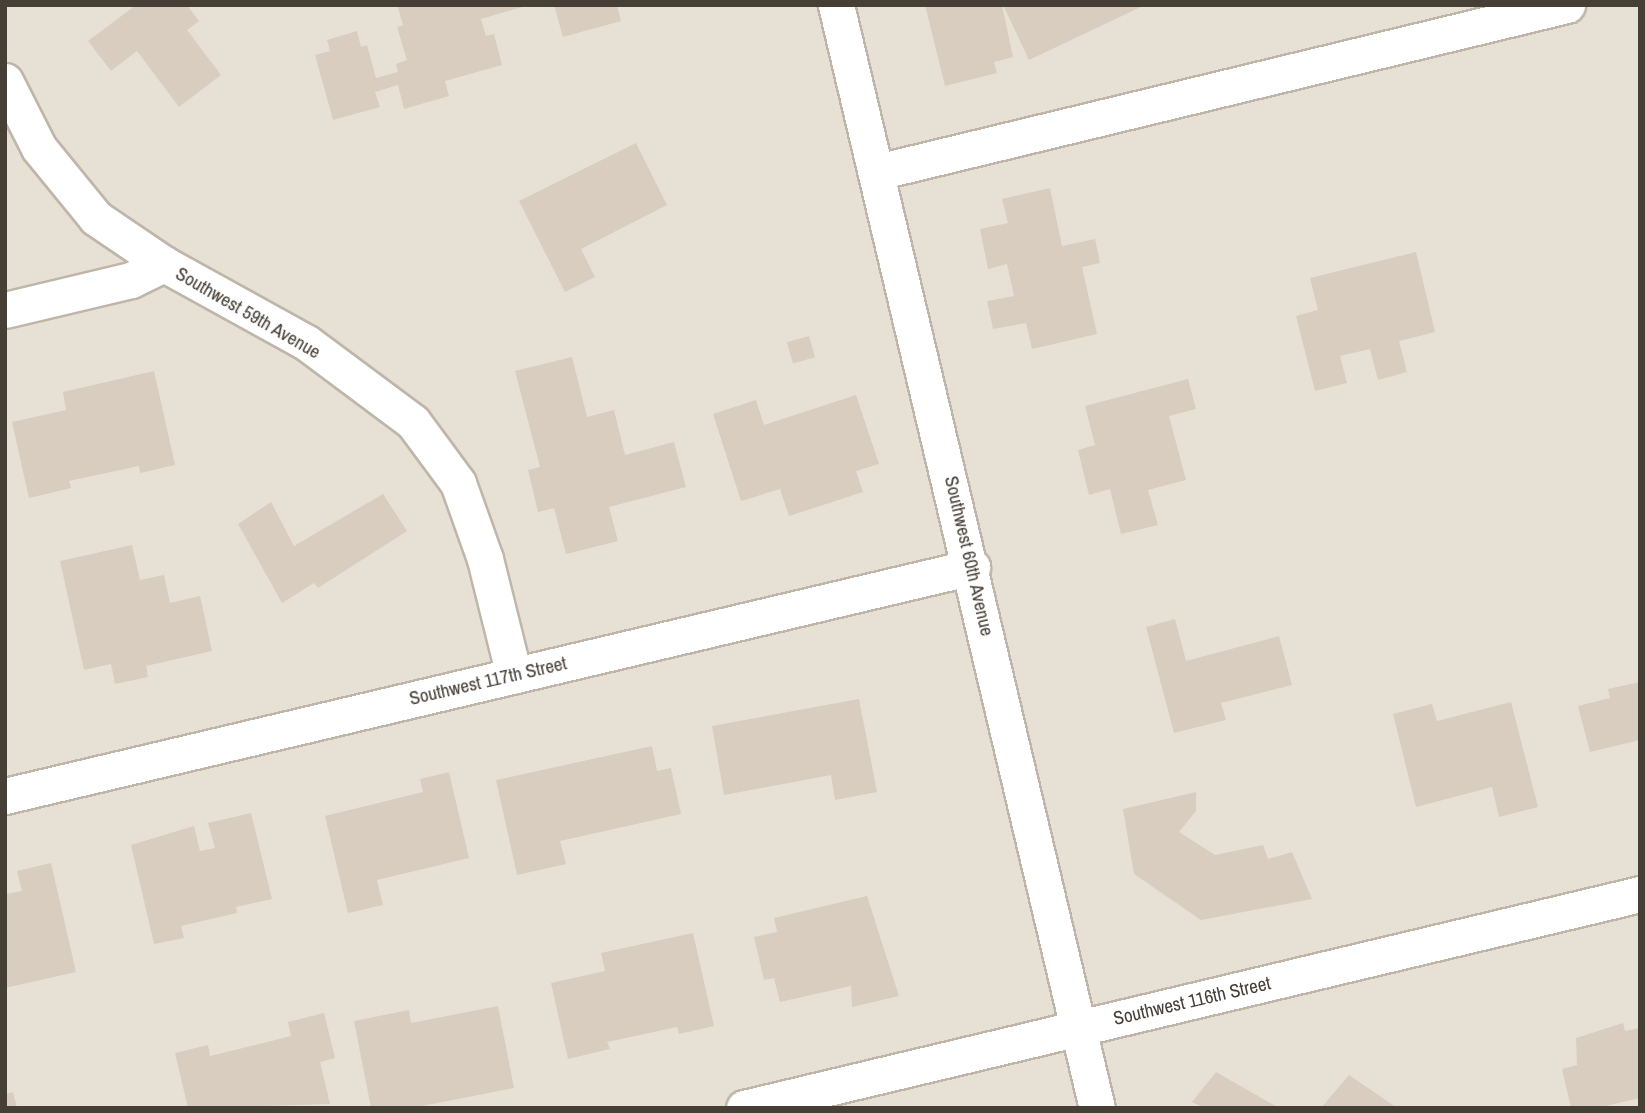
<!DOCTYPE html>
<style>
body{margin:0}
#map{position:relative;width:1645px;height:1113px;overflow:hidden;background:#f3efe7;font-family:"Archivo Narrow",sans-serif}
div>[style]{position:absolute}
.residential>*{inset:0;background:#e7e1d5;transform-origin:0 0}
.building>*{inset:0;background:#d8cdbf;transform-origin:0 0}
.roads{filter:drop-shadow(2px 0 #bfb6a9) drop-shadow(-2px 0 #bfb6a9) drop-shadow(0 2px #bfb6a9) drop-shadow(0 -2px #bfb6a9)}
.minor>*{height:35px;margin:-17.5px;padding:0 17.5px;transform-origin:17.5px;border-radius:17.5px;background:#fff}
span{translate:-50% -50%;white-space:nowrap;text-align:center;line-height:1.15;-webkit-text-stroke:7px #fff;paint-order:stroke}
.street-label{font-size:19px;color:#463f36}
.frame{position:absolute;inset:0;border:7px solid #463f36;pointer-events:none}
</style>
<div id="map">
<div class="residential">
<i style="left:5px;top:5px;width:1635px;height:1103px"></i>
</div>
<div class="building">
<i style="clip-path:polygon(136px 5px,187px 5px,199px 21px,187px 30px,221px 75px,179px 107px,137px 51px,111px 71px,88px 41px)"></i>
<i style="clip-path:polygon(397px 5px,526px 6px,481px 19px,486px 36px,494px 34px,502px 65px,445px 81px,449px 96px,404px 109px,398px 85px,375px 92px,380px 107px,333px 120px,315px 55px,330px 51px,327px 40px,357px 31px,361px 47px,367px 45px,376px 78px,398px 72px,396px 64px,407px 60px,397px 27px,403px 25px)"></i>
<i style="clip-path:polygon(554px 5px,617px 5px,621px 21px,563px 37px)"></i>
<i style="clip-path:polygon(925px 5px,1002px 5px,1013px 57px,994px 62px,997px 73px,945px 86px)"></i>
<i style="clip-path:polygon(1003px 5px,1145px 5px,1029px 60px)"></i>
<i style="clip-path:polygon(636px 143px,667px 205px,581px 249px,595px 277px,565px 292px,519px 201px)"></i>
<i style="clip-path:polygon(1050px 188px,1062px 246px,1095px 239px,1100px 263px,1082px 267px,1097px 334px,1032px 349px,1026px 323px,993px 329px,987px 301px,1014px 296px,1007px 264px,988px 269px,980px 229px,1008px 223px,1002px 199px)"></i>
<i style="clip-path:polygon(1416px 252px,1435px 332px,1399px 341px,1407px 372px,1378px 380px,1370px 349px,1340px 356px,1347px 383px,1315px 391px,1296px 316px,1318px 310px,1310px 278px)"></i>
<i style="left:809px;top:336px;width:22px;height:23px;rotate:74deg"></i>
<i style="clip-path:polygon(572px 357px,587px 417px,614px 410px,625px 455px,674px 442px,686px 487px,609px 507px,618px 541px,566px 554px,554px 508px,538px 512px,528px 470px,540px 467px,515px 371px)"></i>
<i style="clip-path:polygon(154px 371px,175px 465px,140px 473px,139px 466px,69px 481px,71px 488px,29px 498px,12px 422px,66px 410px,63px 392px)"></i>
<i style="clip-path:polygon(1188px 379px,1196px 409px,1169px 416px,1186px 480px,1148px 490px,1158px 525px,1121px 534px,1110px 489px,1089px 495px,1078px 450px,1095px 445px,1085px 406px)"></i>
<i style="clip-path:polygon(856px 395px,879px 464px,856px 471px,863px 492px,789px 516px,780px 489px,741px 501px,713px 414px,756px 400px,764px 425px)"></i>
<i style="clip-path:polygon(383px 494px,407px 531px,318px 588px,314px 583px,282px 603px,238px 524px,271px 502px,294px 546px)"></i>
<i style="clip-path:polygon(132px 545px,140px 580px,164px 575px,170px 603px,200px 596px,212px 651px,146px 666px,148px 677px,115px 684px,111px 664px,84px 670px,60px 561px)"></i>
<i style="clip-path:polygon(1175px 619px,1186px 661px,1279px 636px,1292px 685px,1221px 703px,1226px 720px,1174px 733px,1146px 627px)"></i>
<i style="clip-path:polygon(1640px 682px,1640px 740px,1590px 752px,1578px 706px,1610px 698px,1608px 689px)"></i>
<i style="clip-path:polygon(859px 699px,877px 792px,835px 800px,831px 775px,724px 795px,712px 726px)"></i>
<i style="clip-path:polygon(1511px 702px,1538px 807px,1499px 817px,1492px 787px,1416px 807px,1393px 714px,1432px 704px,1437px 721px)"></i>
<i style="clip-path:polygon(652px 746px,657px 771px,671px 768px,681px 814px,560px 841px,566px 864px,517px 875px,496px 780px)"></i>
<i style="clip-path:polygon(449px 772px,469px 858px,377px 880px,383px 905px,348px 913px,325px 816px,423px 792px,420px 779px)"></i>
<i style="clip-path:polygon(1196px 792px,1196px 811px,1179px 832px,1215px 855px,1263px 845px,1268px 859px,1292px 852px,1312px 899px,1201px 920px,1134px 874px,1123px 809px)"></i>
<i style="clip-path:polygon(251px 813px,272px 899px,236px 907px,237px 913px,181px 926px,184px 938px,154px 944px,131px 845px,194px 826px,200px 851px,215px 848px,208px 823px)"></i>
<i style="clip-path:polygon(51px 863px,76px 972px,5px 988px,5px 894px,22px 891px,17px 871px)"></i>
<i style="clip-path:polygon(867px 896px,899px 996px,852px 1007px,851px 986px,780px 1002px,774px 978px,764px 980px,754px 937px,777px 932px,774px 918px)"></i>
<i style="clip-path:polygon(693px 933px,714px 1026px,679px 1034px,677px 1027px,607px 1042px,610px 1049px,568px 1059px,551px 983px,605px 971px,601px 953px)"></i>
<i style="clip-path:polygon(498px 1006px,514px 1088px,412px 1108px,371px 1108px,354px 1021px,409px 1010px,411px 1023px)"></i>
<i style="clip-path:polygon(324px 1013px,335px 1058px,320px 1062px,330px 1104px,188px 1108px,175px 1053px,208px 1045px,210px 1056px,291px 1036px,288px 1022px)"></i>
<i style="clip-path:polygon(1623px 1023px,1625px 1031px,1640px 1028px,1640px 1098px,1597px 1108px,1571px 1108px,1562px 1069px,1577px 1065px,1576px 1038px)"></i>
<i style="clip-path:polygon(1216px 1072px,1279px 1108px,1205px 1108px,1192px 1102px)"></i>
<i style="clip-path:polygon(1349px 1075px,1397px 1108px,1321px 1108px)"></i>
<i style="clip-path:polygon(13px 1092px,17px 1108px,5px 1108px,5px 1094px)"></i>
</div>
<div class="roads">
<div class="minor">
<i style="left:836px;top:5px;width:1133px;rotate:76.69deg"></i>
<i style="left:5px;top:81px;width:75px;rotate:63.1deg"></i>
<i style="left:39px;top:148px;width:90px;rotate:50.8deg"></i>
<i style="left:96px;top:218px;width:82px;rotate:34.1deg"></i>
<i style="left:164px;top:264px;width:163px;rotate:28.9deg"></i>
<i style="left:307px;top:343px;width:132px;rotate:36.7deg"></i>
<i style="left:413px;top:422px;width:76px;rotate:53.6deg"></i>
<i style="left:458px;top:483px;width:81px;rotate:70.4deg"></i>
<i style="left:485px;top:559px;width:120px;rotate:76deg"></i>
<i style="left:877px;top:172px;width:710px;rotate:-13.61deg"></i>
<i style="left:5px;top:310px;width:130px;rotate:-13.4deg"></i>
<i style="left:131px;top:280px;width:37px;rotate:-26deg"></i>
<i style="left:5px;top:796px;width:994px;rotate:-13.32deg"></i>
<i style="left:744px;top:1108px;width:921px;rotate:-13.43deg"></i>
</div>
</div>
<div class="street-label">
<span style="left:248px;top:313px;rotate:30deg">Southwest 59th Avenue</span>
<span style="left:969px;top:556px;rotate:77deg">Southwest 60th Avenue</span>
<span style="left:488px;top:681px;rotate:-13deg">Southwest 117th Street</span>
<span style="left:1192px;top:1001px;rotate:-13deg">Southwest 116th Street</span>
</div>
<div class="frame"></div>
</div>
